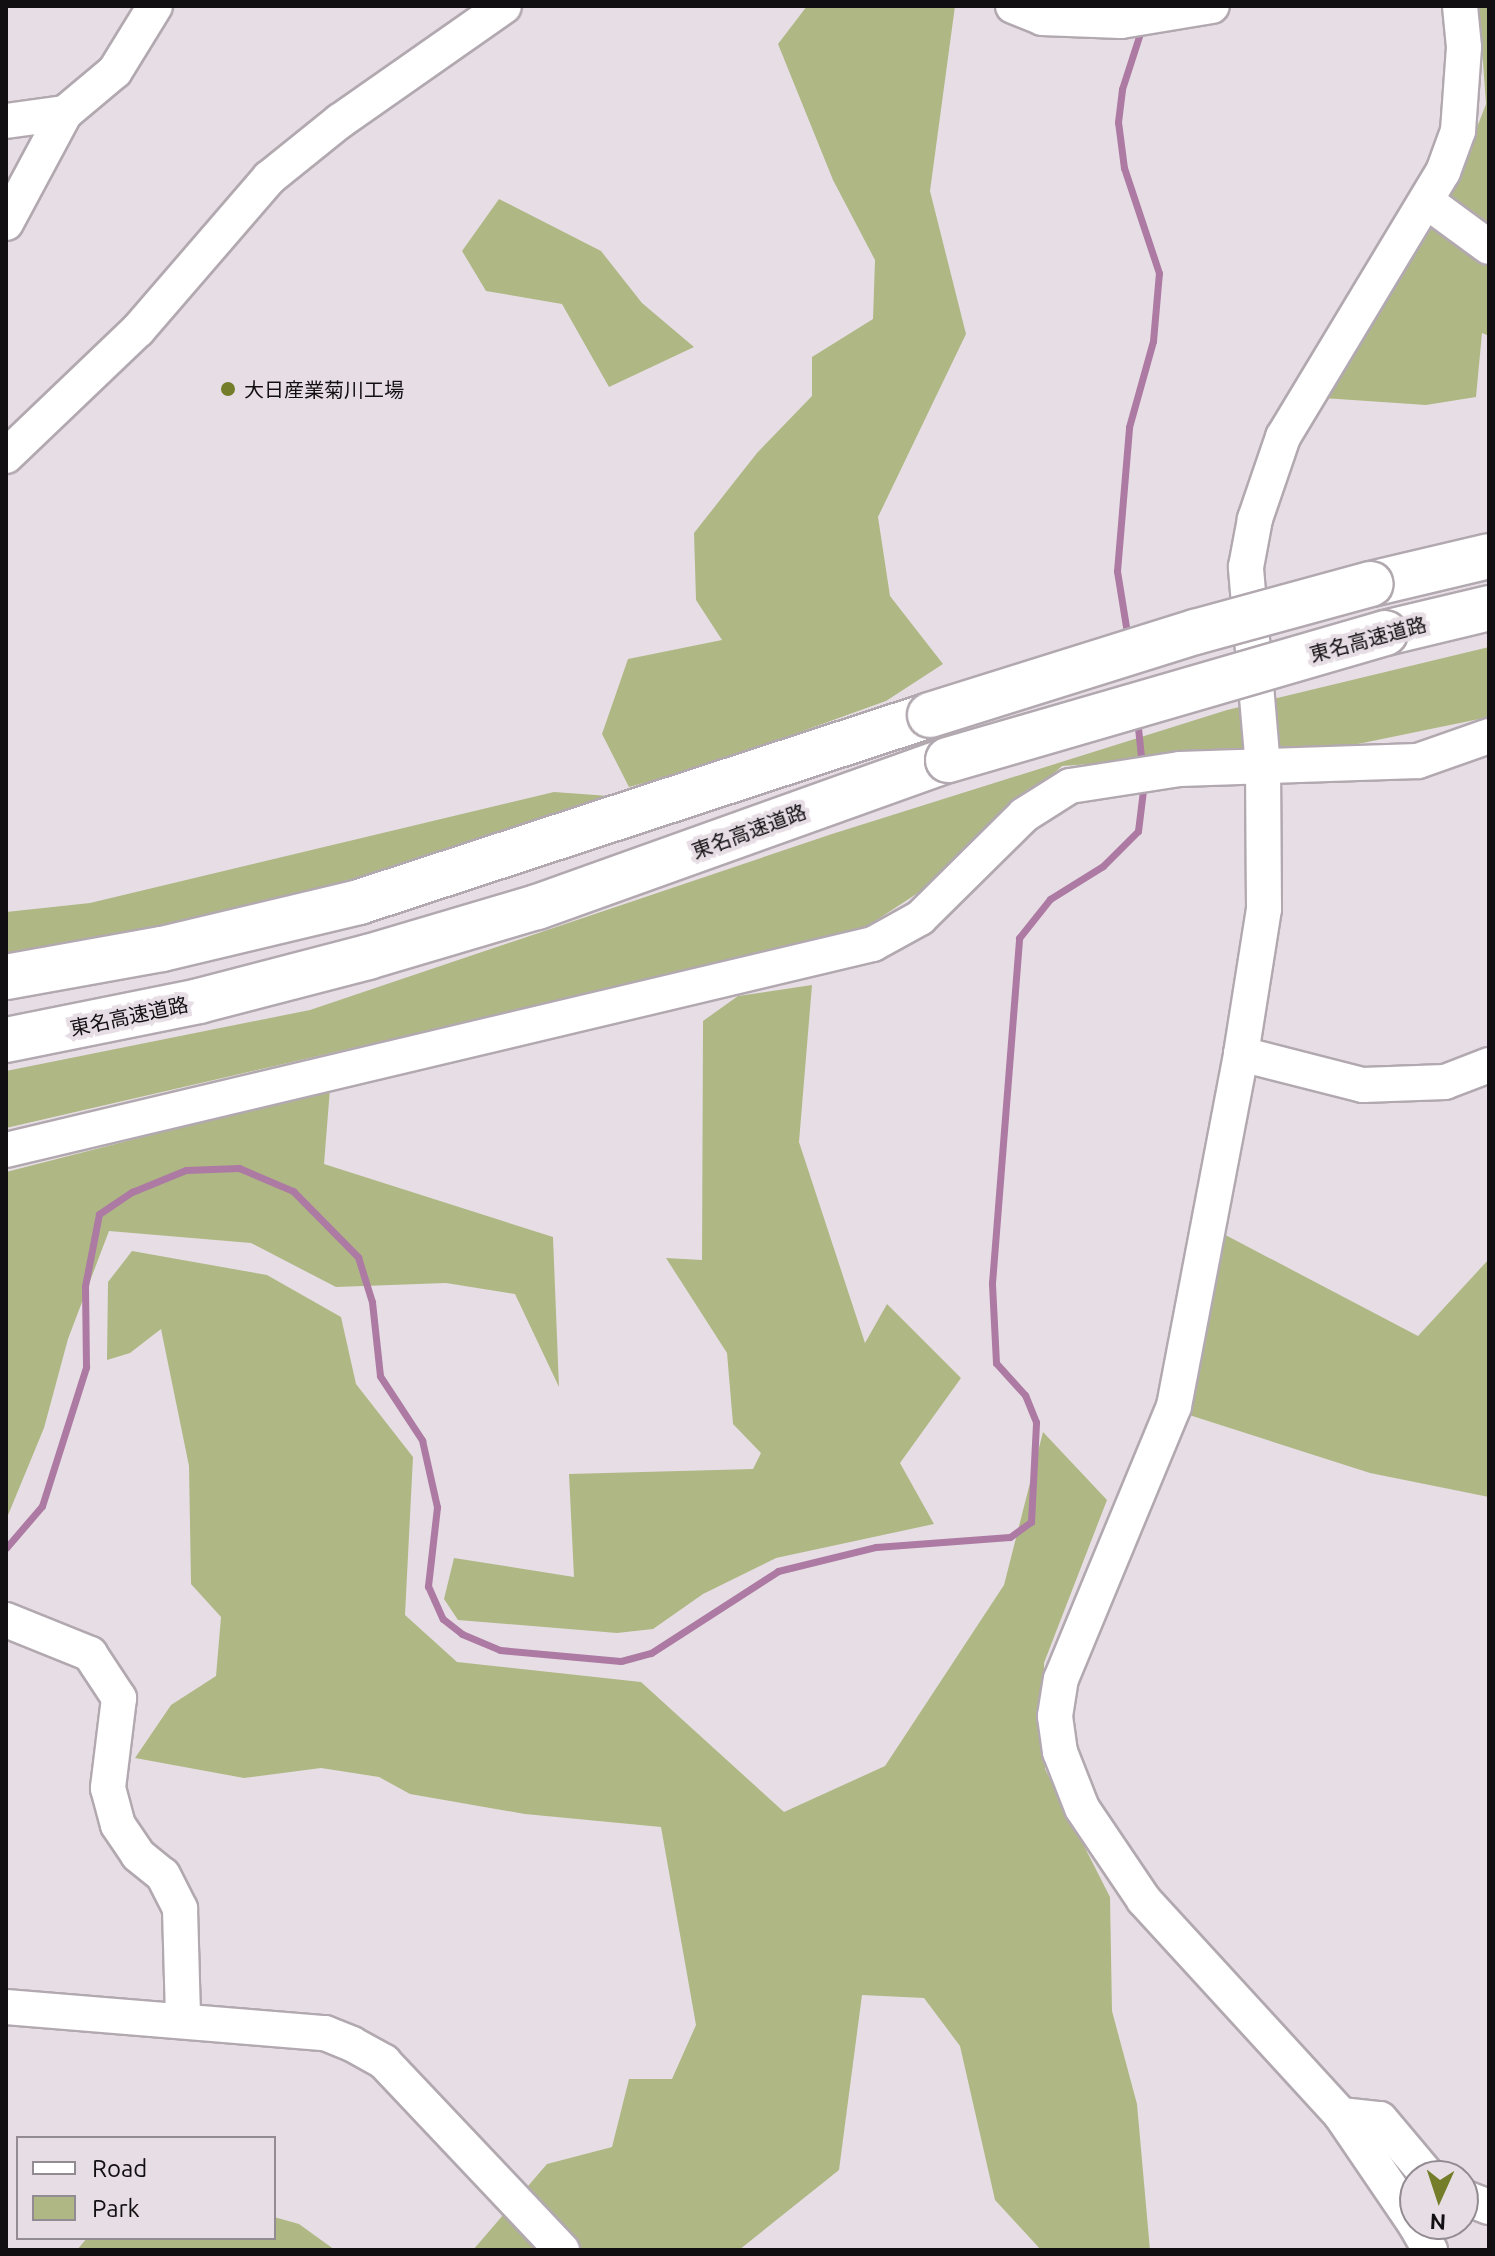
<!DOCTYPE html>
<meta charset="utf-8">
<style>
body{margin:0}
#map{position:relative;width:1495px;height:2256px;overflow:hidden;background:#e7dee5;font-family:Ubuntu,"Noto Sans JP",sans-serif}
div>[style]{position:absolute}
.green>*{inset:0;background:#afb885}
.stream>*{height:7px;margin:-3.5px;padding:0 3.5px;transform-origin:3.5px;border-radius:3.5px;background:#ac7aa3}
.roads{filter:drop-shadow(2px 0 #b2a9b0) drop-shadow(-2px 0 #b2a9b0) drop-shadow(0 2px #b2a9b0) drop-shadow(0 -2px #b2a9b0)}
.minor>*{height:34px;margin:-17px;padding:0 17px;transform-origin:17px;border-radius:17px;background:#fff}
.highway>*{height:44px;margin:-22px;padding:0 22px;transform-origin:22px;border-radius:22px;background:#fff}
.bridges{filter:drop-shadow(2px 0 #b2a9b0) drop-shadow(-2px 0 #b2a9b0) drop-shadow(0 2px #b2a9b0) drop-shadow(0 -2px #b2a9b0)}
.highway-bridge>*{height:44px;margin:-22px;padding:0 22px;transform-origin:22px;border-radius:22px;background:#fff}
.dots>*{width:22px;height:22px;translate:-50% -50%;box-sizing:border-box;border:4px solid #e7dee5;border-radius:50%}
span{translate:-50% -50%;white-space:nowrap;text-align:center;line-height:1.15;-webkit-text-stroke:8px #e7dee5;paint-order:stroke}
.poi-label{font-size:20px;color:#120f12}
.left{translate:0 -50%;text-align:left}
.street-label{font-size:20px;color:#120f12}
.frame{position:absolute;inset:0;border:8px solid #120f12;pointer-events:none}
.legend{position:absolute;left:16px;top:2136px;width:260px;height:104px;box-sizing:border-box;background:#e7dee5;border:2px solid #928b91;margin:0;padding:10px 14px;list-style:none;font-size:24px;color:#120f12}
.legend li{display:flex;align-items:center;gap:16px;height:40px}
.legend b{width:40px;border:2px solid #928b91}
.north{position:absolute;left:1399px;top:2160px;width:80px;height:80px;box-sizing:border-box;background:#e7dee5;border:2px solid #928b91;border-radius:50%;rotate:183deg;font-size:22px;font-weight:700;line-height:32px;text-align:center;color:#120f12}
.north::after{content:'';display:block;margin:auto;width:28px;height:36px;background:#747e2a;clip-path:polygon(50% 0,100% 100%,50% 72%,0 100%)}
</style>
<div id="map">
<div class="green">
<i style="clip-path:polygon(807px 6px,955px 6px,930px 191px,966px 334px,878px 517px,890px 596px,943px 664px,886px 701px,703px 767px,629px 787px,602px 734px,628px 659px,722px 640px,696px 600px,694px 533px,757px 453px,812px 396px,812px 357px,873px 319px,875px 260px,833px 180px,778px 44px)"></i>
<i style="clip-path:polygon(1479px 6px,1489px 6px,1489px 336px,1482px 333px,1476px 397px,1426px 405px,1323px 398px,1448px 203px,1486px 104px)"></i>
<i style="clip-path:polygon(499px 199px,601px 251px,642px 303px,694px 347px,609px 387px,562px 304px,486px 291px,462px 251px)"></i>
<i style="clip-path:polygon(1489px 647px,1489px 717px,1348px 746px,1062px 766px,930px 885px,860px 931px,6px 1128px,6px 1071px,310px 1010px,832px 834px,1227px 710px)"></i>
<i style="clip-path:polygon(554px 792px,623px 797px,274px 907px,6px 959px,6px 912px,90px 903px)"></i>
<i style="clip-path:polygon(812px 985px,799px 1142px,865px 1343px,887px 1304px,961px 1378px,900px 1463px,934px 1524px,776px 1558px,703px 1594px,653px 1629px,617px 1633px,458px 1620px,444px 1599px,454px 1558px,574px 1577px,569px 1474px,753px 1469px,761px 1453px,733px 1424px,727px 1353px,666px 1258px,702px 1260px,703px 1021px,738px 996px)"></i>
<i style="clip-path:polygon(330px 1089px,324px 1164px,553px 1237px,559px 1387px,515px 1294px,446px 1283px,336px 1287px,251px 1243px,109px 1231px,68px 1339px,44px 1428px,6px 1520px,6px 1172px)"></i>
<i style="clip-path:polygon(1216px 1230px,1418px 1336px,1489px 1259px,1489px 1497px,1370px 1473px,1183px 1413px)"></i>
<i style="clip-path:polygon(132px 1251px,267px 1275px,341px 1317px,356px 1384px,413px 1457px,405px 1615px,457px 1662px,641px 1682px,784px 1812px,885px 1766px,1004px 1585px,1043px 1432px,1107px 1500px,1044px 1663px,1045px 1769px,1110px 1897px,1112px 2011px,1137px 2104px,1150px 2250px,1041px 2250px,995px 2200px,960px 2046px,924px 1998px,862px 1995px,839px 2170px,739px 2250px,473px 2250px,547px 2164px,612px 2147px,629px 2079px,672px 2079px,696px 2025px,661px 1827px,525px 1814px,410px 1794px,379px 1777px,321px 1768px,244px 1778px,135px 1758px,171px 1705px,216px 1676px,221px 1617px,191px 1584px,189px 1466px,161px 1329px,130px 1353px,107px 1360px,108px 1282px)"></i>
<i style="clip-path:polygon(274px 2217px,299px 2224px,335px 2250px,77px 2250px,87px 2238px,274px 2238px)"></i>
</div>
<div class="stream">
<i style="left:1128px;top:639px;width:69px;rotate:-99.2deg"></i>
<i style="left:1117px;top:571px;width:144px;rotate:-85.2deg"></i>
<i style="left:1129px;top:427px;width:89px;rotate:-74.4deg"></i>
<i style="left:1153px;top:341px;width:68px;rotate:-85deg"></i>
<i style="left:1159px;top:273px;width:111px;rotate:-108.4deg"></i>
<i style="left:1124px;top:168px;width:46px;rotate:-97.4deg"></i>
<i style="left:1118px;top:122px;width:33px;rotate:-83deg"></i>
<i style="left:1122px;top:89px;width:62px;rotate:-72.1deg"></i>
<i style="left:1137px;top:718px;width:48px;rotate:84.1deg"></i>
<i style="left:6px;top:1548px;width:55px;rotate:-49.4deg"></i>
<i style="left:42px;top:1506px;width:146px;rotate:-72.4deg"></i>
<i style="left:86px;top:1367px;width:81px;rotate:-90.7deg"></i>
<i style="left:85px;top:1286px;width:73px;rotate:-79deg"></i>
<i style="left:99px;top:1214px;width:40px;rotate:-34deg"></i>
<i style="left:132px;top:1192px;width:58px;rotate:-22.2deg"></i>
<i style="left:186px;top:1170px;width:53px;rotate:-2.2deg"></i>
<i style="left:239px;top:1168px;width:59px;rotate:23.1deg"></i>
<i style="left:293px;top:1191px;width:93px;rotate:45.4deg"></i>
<i style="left:358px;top:1257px;width:47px;rotate:72.7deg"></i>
<i style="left:372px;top:1302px;width:74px;rotate:83.8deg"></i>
<i style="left:380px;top:1376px;width:77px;rotate:56.7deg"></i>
<i style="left:422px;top:1440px;width:69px;rotate:77.4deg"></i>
<i style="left:437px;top:1507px;width:80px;rotate:96.5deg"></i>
<i style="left:428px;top:1586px;width:36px;rotate:66deg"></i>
<i style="left:443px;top:1619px;width:24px;rotate:38deg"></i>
<i style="left:462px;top:1634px;width:41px;rotate:22.8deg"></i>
<i style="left:500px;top:1650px;width:121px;rotate:5.2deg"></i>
<i style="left:621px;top:1661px;width:31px;rotate:-15deg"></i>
<i style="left:651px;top:1653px;width:151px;rotate:-32.8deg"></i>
<i style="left:778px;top:1571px;width:101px;rotate:-13.8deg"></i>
<i style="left:876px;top:1547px;width:134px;rotate:-4.3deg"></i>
<i style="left:1010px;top:1537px;width:26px;rotate:-36deg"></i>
<i style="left:1031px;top:1522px;width:100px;rotate:-87.1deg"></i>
<i style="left:1036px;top:1422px;width:29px;rotate:-112deg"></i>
<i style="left:1025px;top:1395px;width:43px;rotate:-132.2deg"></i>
<i style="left:996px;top:1363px;width:80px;rotate:-92.9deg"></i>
<i style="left:992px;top:1283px;width:346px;rotate:-85.5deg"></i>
<i style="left:1019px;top:938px;width:50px;rotate:-51.5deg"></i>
<i style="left:1050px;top:899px;width:62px;rotate:-31.9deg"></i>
<i style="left:1103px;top:866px;width:49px;rotate:-45deg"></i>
<i style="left:1138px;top:831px;width:49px;rotate:-83deg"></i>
</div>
<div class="roads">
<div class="minor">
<i style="left:1013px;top:6px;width:31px;rotate:22deg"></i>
<i style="left:1042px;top:18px;width:79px;rotate:2.2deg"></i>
<i style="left:1121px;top:21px;width:92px;rotate:-9.4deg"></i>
<i style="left:6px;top:121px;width:60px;rotate:-7.7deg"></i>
<i style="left:1429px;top:203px;width:74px;rotate:36.3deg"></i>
<i style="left:6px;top:223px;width:125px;rotate:-61.8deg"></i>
<i style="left:65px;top:113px;width:65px;rotate:-40deg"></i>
<i style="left:115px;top:71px;width:76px;rotate:-58.4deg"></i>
<i style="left:6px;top:456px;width:182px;rotate:-43.7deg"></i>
<i style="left:138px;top:330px;width:201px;rotate:-49.2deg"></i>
<i style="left:269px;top:178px;width:91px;rotate:-38.8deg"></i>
<i style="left:340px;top:121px;width:200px;rotate:-35deg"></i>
<i style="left:1241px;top:1054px;width:126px;rotate:14.3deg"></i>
<i style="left:1363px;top:1085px;width:82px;rotate:-2.1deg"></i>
<i style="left:1445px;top:1082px;width:47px;rotate:-21.1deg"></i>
<i style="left:6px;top:1150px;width:891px;rotate:-13.37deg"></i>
<i style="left:873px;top:944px;width:54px;rotate:-29deg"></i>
<i style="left:920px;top:918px;width:146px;rotate:-44.7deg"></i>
<i style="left:1024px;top:815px;width:54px;rotate:-32.2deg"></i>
<i style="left:1070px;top:786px;width:111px;rotate:-8.8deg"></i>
<i style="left:1180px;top:769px;width:238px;rotate:-1.9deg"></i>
<i style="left:1418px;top:761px;width:75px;rotate:-19.4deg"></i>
<i style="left:6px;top:1620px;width:91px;rotate:22deg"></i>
<i style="left:90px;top:1654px;width:53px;rotate:56.6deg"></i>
<i style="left:119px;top:1698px;width:91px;rotate:97deg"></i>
<i style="left:108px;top:1788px;width:38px;rotate:75deg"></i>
<i style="left:118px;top:1825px;width:36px;rotate:56deg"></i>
<i style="left:138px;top:1855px;width:32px;rotate:39deg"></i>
<i style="left:163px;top:1875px;width:38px;rotate:63deg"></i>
<i style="left:180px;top:1909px;width:109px;rotate:88.4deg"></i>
<i style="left:6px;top:2007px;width:320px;rotate:4.7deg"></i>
<i style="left:325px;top:2033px;width:29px;rotate:22deg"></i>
<i style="left:352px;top:2044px;width:37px;rotate:29deg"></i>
<i style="left:384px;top:2062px;width:259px;rotate:46.6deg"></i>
<i style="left:1341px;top:2115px;width:39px;rotate:6deg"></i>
<i style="left:1380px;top:2119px;width:75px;rotate:49.9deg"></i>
<i style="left:1463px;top:2197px;width:28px;rotate:21deg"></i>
<i style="left:1415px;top:2224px;width:132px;rotate:-124.2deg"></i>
<i style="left:1341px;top:2115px;width:292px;rotate:-132.5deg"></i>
<i style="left:1144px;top:1900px;width:111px;rotate:-124deg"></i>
<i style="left:1082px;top:1808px;width:60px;rotate:-111.4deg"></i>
<i style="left:1060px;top:1752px;width:36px;rotate:-98deg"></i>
<i style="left:1055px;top:1716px;width:37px;rotate:-81deg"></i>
<i style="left:1061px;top:1679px;width:295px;rotate:-67.5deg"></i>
<i style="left:1174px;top:1406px;width:358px;rotate:-79.2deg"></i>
<i style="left:1241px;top:1054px;width:147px;rotate:-81deg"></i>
<i style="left:1264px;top:909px;width:142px;rotate:-90.4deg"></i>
<i style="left:1263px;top:767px;width:201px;rotate:-94.9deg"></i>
<i style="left:1246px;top:567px;width:49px;rotate:-79.4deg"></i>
<i style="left:1255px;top:519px;width:87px;rotate:-71.1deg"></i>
<i style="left:1283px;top:437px;width:310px;rotate:-58.9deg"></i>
<i style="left:1443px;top:172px;width:44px;rotate:-69.9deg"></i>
<i style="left:1458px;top:131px;width:84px;rotate:-85.9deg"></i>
<i style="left:1464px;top:47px;width:41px;rotate:-95.6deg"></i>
<i style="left:1415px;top:2224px;width:30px;rotate:60deg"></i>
</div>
<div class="highway">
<i style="left:1371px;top:584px;width:121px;rotate:-13.3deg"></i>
<i style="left:1385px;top:633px;width:107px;rotate:-13.5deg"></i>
<i style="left:6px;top:977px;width:158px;rotate:-10.2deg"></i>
<i style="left:162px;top:949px;width:203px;rotate:-13.4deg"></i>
<i style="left:359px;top:902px;width:601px;rotate:-18.13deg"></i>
<i style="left:6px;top:1040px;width:197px;rotate:-11.4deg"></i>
<i style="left:199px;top:1001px;width:175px;rotate:-14.6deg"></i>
<i style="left:368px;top:957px;width:176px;rotate:-16.5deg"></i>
<i style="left:537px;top:907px;width:436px;rotate:-19.7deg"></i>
</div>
</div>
<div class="bridges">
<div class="highway-bridge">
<i style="left:930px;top:715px;width:278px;rotate:-17.4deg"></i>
<i style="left:1195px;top:632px;width:182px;rotate:-15.3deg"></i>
<i style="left:948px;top:760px;width:455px;rotate:-16.2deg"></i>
</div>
</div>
<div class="dots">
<i style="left:228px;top:389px;background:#747e2a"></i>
</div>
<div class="poi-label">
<span class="left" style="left:244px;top:389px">大日産業菊川工場</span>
</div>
<div class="street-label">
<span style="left:1368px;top:639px;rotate:-15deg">東名高速道路</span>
<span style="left:749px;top:831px;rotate:-20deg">東名高速道路</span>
<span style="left:129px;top:1016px;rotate:-12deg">東名高速道路</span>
</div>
<div class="frame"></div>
<ul class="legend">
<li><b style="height:10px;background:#fff"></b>Road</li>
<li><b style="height:22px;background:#afb885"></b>Park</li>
</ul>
<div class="north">N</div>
</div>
